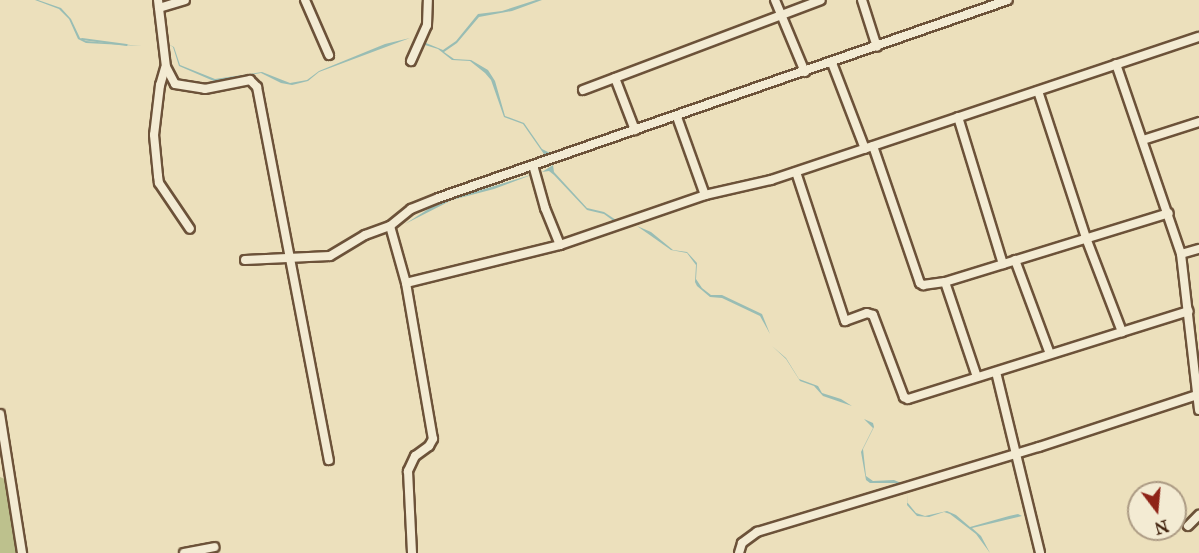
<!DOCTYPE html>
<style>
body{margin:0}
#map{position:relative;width:1199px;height:553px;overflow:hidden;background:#ece0bc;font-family:"IM FELL Great Primer",serif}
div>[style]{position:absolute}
.green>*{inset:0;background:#bdc18d}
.water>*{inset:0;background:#99bdb4}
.stream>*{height:2px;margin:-1px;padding:0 1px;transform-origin:1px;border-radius:1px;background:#99bdb4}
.roads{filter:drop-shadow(2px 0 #6c5239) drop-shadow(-2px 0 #6c5239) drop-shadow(0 2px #6c5239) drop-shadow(0 -2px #6c5239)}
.minor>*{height:8px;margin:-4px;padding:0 4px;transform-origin:4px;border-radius:4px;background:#f3ebd3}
span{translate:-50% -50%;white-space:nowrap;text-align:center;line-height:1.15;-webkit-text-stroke:6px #f3ebd3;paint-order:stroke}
.north{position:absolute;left:1127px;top:481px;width:60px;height:60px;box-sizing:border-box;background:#f3ebd3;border:2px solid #ac9b84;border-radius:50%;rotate:164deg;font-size:16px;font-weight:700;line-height:24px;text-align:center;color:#41220d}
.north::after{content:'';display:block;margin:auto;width:21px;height:27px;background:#8f2418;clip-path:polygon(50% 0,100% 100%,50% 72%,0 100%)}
</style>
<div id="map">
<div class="green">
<i style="clip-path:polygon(0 477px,7px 480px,19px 553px,0 553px)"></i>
</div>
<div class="water">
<i style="clip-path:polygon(0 0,38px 0,61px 8px,71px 19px,80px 38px,86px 41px,142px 46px,86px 43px,78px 39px,69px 19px,59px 9px,35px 0)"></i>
<i style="clip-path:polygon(536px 0,542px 0,512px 11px,479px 17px,457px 43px,444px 52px,454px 59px,471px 60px,488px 70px,495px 81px,505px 116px,524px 123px,542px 149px,552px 154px,546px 157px,523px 124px,504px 117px,491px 80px,485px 73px,470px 61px,452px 60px,438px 49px,425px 45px,426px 43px,443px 50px,456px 41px,478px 14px,502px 11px)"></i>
<i style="clip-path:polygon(410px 38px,319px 72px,308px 81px,292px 85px,281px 83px,261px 73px,214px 81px,209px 79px,179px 66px,173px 47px,168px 44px,174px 47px,180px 65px,215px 79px,262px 72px,290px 83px,307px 80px,319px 71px,385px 44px)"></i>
<i style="clip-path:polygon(553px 165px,554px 172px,587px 208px,604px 212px,616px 220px,700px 191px,615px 222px,604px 214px,587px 210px,554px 175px,549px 171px,542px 172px)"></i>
<i style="clip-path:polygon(534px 174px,494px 189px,452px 200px,405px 224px,430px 208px,451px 199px)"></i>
<i style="clip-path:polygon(637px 226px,651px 232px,673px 250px,687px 252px,697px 263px,696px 279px,702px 288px,711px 295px,722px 295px,762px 314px,770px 334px,760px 316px,722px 298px,710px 297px,697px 286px,695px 282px,696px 265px,687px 253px,671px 250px)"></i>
<i style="clip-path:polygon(772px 346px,786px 358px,799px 379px,818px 386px,822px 393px,841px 399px,852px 406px,823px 396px,814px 386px,800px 381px,786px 359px)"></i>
<i style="clip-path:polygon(864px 419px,873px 423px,874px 427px,863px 449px,866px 476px,873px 481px,894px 480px,901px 483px,870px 483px,866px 480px,861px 452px,873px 428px)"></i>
<i style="clip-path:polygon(908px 493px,907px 502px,916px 513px,925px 516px,947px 511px,956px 515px,970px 527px,1009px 516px,1018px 514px,1022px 516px,972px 528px,981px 536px,990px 553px,976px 534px,950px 514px,944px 512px,929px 517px,917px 516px,907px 505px)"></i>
</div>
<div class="stream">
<i style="left:82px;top:39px;width:45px;rotate:7.6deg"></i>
</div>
<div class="roads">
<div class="minor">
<i style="left:158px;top:0;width:67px;rotate:83.2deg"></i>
<i style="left:166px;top:67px;width:19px;rotate:62deg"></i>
<i style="left:175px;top:84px;width:30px;rotate:9deg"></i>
<i style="left:205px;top:89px;width:46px;rotate:-11.3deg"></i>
<i style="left:250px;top:80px;width:10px;rotate:45deg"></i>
<i style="left:257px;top:87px;width:380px;rotate:79.1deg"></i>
<i style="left:305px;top:0;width:60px;rotate:66.4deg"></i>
<i style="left:775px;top:0;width:78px;rotate:67.4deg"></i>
<i style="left:862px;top:0;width:49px;rotate:72.3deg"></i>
<i style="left:159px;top:8px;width:27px;rotate:-17deg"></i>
<i style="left:411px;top:61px;width:39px;rotate:-66deg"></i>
<i style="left:427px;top:25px;width:25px;rotate:-88deg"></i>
<i style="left:832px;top:63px;width:92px;rotate:69deg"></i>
<i style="left:1116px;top:64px;width:201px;rotate:71.1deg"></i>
<i style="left:1181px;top:254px;width:157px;rotate:83.4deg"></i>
<i style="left:165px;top:68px;width:18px;rotate:106deg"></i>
<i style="left:160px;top:85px;width:50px;rotate:96.8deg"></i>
<i style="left:154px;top:135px;width:41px;rotate:84.4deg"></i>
<i style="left:158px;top:176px;width:7px;rotate:82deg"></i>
<i style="left:159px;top:183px;width:55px;rotate:56deg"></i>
<i style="left:615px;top:78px;width:56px;rotate:69deg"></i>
<i style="left:583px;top:90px;width:254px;rotate:-20.7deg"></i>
<i style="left:1038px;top:91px;width:155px;rotate:71.9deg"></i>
<i style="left:1086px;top:238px;width:101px;rotate:69deg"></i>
<i style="left:677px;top:117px;width:83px;rotate:70.3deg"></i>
<i style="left:958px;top:117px;width:154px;rotate:73deg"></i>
<i style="left:1143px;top:140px;width:59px;rotate:-17.8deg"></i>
<i style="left:873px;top:146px;width:145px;rotate:71.1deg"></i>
<i style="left:920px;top:283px;width:4px;rotate:34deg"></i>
<i style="left:923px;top:285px;width:22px;rotate:-8deg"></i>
<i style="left:945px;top:282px;width:234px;rotate:-17.1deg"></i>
<i style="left:533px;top:165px;width:45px;rotate:74.4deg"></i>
<i style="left:545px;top:208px;width:40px;rotate:68deg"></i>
<i style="left:796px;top:172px;width:157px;rotate:71.8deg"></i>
<i style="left:845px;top:321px;width:23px;rotate:-20deg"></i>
<i style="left:867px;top:313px;width:6px;rotate:18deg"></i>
<i style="left:873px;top:315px;width:88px;rotate:69.3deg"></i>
<i style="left:904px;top:397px;width:4px;rotate:27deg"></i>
<i style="left:908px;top:399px;width:294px;rotate:-17.4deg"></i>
<i style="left:390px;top:226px;width:59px;rotate:74.3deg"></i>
<i style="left:406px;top:283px;width:158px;rotate:80.2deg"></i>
<i style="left:433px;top:439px;width:8px;rotate:120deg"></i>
<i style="left:429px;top:446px;width:17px;rotate:144deg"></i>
<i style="left:415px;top:456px;width:17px;rotate:115deg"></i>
<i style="left:408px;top:471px;width:82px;rotate:87.2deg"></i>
<i style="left:1181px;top:254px;width:19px;rotate:-16deg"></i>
<i style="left:245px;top:260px;width:85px;rotate:-2.7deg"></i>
<i style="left:330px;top:256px;width:41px;rotate:-31deg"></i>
<i style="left:365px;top:235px;width:27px;rotate:-20deg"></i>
<i style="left:390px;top:226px;width:27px;rotate:-39deg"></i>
<i style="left:411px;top:209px;width:29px;rotate:-22deg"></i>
<i style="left:438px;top:198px;width:603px;rotate:-19.16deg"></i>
<i style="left:1015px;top:260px;width:100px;rotate:69.6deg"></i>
<i style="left:945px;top:282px;width:100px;rotate:71.4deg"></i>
<i style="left:406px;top:283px;width:159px;rotate:-13.9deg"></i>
<i style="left:560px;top:245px;width:153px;rotate:-19deg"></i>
<i style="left:705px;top:195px;width:68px;rotate:-12.8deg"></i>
<i style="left:771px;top:180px;width:451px;rotate:-18.5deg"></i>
<i style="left:996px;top:372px;width:186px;rotate:76.3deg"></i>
<i style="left:0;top:414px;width:141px;rotate:81deg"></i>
<i style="left:1188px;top:526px;width:16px;rotate:-45deg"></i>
<i style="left:184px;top:553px;width:31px;rotate:-11deg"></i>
<i style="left:739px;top:553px;width:10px;rotate:-73deg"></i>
<i style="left:742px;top:543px;width:19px;rotate:-36deg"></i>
<i style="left:757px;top:532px;width:295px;rotate:-16.8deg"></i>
<i style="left:1039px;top:447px;width:166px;rotate:-18.2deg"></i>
</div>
</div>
<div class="north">N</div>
</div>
